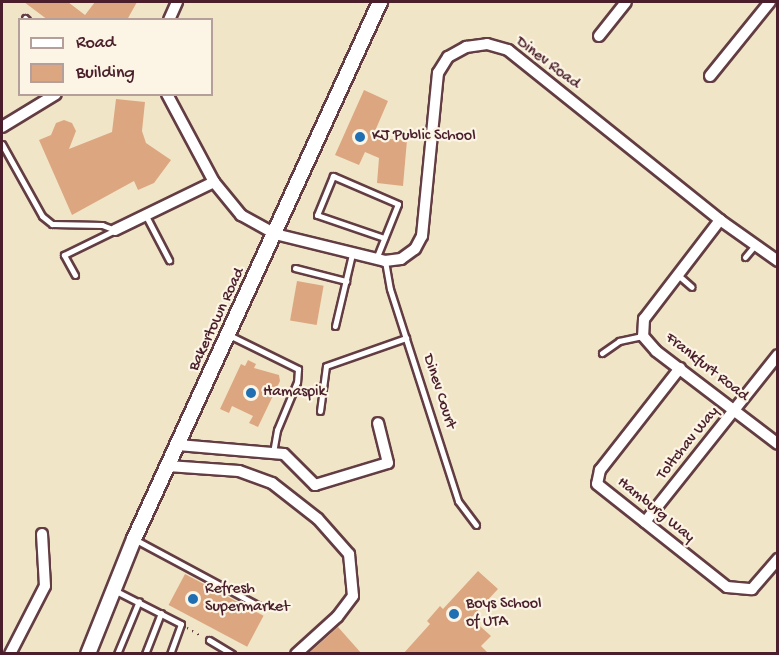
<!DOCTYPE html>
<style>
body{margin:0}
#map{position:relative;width:779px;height:655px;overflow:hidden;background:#f1e5c8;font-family:"Gochi Hand",sans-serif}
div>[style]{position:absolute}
.building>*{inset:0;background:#dca780;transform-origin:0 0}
.path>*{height:1.5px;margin-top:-0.75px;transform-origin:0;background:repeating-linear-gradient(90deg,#633d43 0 1.5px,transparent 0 6px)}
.roads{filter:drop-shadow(2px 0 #633d43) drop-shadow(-2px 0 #633d43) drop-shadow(0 2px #633d43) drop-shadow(0 -2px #633d43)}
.service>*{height:5px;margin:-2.5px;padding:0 2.5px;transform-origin:2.5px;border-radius:2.5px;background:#fff}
.minor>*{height:10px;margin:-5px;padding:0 5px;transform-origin:5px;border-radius:5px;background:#fff}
.tertiary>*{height:14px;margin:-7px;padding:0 7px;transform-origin:7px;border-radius:7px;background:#fff}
.dots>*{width:16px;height:16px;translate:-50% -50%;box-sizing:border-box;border:3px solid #fcf5e5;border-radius:50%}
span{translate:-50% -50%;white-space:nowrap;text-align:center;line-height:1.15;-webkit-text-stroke:4.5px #fcf5e5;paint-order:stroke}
.street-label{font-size:16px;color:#4a1f2b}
.poi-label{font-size:16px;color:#4a1f2b}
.left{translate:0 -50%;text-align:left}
.frame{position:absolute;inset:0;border:3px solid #4a1f2b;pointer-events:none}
.legend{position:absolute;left:18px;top:18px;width:195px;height:78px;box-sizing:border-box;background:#fcf5e5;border:2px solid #b59f9b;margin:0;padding:8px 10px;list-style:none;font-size:18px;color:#4a1f2b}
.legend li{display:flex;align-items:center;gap:12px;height:30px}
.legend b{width:30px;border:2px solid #b59f9b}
</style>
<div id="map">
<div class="building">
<i style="clip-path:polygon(24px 2px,68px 2px,85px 15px,95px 2px,137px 2px,127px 20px,48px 20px)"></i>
<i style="clip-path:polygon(364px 90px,388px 101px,372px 138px,407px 140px,403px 186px,377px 183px,379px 158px,365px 152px,359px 165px,335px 155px)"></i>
<i style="clip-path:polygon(116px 99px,145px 102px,142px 131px,146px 143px,171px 160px,154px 183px,138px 190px,134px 181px,72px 215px,39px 140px,51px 135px,56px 123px,64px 120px,72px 123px,76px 131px,69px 149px,112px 132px)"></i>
<i style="left:297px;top:281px;width:27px;height:40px;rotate:10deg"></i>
<i style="clip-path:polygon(248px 360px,256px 364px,254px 368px,279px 375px,280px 381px,258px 427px,249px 423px,253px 416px,232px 406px,229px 413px,220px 409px,241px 364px,245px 366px)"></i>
<i style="clip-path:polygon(478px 571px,498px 589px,471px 618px,491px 636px,481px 646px,489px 654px,403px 654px,430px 624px,427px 621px,440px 606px,443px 609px)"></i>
<i style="left:185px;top:574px;width:89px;height:35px;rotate:28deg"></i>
<i style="clip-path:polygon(338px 627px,362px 654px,308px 654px)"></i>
</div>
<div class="path">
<i style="left:187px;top:628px;width:16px;rotate:30deg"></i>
</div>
<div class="roads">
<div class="service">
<i style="left:25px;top:18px;width:3px;rotate:45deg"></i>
<i style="left:2px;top:144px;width:82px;rotate:60.9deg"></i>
<i style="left:42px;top:216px;width:13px;rotate:39deg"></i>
<i style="left:52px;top:224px;width:50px;rotate:1.1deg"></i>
<i style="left:102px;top:225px;width:14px;rotate:21deg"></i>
<i style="left:146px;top:216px;width:50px;rotate:62.4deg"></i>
<i style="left:745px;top:257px;width:16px;rotate:-50deg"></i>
<i style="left:376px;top:259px;width:59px;rotate:-68.2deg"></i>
<i style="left:398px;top:204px;width:71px;rotate:-156.7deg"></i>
<i style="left:333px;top:176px;width:42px;rotate:112.3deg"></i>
<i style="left:317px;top:215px;width:71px;rotate:18.9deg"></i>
<i style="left:385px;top:261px;width:28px;rotate:80deg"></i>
<i style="left:390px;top:289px;width:223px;rotate:72.2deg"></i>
<i style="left:458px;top:501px;width:30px;rotate:53deg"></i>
<i style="left:295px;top:268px;width:53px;rotate:14.3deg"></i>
<i style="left:75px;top:275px;width:23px;rotate:-119deg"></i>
<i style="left:64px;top:255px;width:57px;rotate:-26.1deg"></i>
<i style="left:678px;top:275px;width:18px;rotate:41deg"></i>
<i style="left:335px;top:326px;width:74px;rotate:-76.7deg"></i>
<i style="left:229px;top:335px;width:77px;rotate:26.2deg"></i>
<i style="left:298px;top:369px;width:13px;rotate:94deg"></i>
<i style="left:297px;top:382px;width:52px;rotate:112.6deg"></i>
<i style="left:277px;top:430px;width:22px;rotate:100deg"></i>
<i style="left:602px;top:353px;width:21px;rotate:-35deg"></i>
<i style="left:619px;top:341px;width:25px;rotate:-12deg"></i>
<i style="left:320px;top:411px;width:45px;rotate:-82.4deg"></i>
<i style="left:326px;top:366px;width:85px;rotate:-19.3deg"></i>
<i style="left:136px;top:540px;width:140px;rotate:28.2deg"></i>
<i style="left:114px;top:590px;width:75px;rotate:26.9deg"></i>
<i style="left:181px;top:624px;width:32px;rotate:110deg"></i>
<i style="left:209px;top:640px;width:27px;rotate:31deg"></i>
<i style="left:117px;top:654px;width:57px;rotate:-67.5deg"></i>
<i style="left:145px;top:654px;width:44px;rotate:-68.7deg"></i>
</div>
<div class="minor">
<i style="left:169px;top:20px;width:20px;rotate:-66deg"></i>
<i style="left:599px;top:36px;width:43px;rotate:-51.5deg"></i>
<i style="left:710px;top:76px;width:95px;rotate:-51deg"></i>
<i style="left:167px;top:94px;width:100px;rotate:61.9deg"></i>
<i style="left:214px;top:182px;width:43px;rotate:50.7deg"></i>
<i style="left:241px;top:215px;width:39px;rotate:29deg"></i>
<i style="left:275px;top:234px;width:113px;rotate:13.8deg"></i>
<i style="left:385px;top:261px;width:16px;rotate:-7deg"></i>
<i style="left:401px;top:259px;width:17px;rotate:-36deg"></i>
<i style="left:415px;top:249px;width:15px;rotate:-62deg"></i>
<i style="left:422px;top:236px;width:164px;rotate:-84.4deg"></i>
<i style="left:438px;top:73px;width:19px;rotate:-58deg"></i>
<i style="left:448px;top:57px;width:21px;rotate:-29deg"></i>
<i style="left:466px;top:47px;width:21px;rotate:-8deg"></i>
<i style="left:487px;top:44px;width:22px;rotate:16deg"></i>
<i style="left:508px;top:50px;width:272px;rotate:38.7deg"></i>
<i style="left:720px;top:220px;width:71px;rotate:35.3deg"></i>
<i style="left:2px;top:127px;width:63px;rotate:-31.4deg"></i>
<i style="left:720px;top:220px;width:125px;rotate:127.5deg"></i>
<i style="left:644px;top:319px;width:17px;rotate:93deg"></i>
<i style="left:643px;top:336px;width:20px;rotate:49deg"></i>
<i style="left:656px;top:351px;width:153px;rotate:37.3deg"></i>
<i style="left:115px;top:230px;width:110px;rotate:-25.9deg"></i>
<i style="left:680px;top:368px;width:130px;rotate:128.1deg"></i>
<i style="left:600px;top:470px;width:14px;rotate:102deg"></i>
<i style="left:597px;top:484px;width:166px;rotate:38.4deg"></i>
<i style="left:727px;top:587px;width:25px;rotate:5deg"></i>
<i style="left:752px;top:589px;width:40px;rotate:-49deg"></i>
<i style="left:178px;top:445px;width:106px;rotate:4.9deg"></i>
<i style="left:284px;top:454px;width:44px;rotate:45deg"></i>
<i style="left:315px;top:485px;width:76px;rotate:-16.8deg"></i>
<i style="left:388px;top:463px;width:41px;rotate:-104deg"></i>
<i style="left:168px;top:466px;width:71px;rotate:4deg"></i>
<i style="left:239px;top:471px;width:35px;rotate:20deg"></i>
<i style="left:272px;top:483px;width:58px;rotate:38deg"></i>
<i style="left:318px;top:519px;width:47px;rotate:48.5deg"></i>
<i style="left:349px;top:554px;width:42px;rotate:84.6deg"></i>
<i style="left:353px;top:596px;width:26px;rotate:127deg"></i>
<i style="left:337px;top:617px;width:55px;rotate:137.9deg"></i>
<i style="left:645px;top:522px;width:213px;rotate:-51.5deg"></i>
<i style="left:10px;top:654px;width:76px;rotate:-62.8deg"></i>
<i style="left:45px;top:586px;width:52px;rotate:-93.3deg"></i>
</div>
<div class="tertiary">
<i style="left:88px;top:654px;width:124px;rotate:-68.2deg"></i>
<i style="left:134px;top:539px;width:591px;rotate:-65.39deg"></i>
</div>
</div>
<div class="dots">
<i style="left:360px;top:137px;background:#1f6fb2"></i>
<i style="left:251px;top:393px;background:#1f6fb2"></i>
<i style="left:193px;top:599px;background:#1f6fb2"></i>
<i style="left:454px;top:614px;background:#1f6fb2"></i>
</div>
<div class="street-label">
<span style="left:547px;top:64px;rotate:37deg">Dinev Road</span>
<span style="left:218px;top:320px;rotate:-65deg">Bakertown Road</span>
<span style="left:706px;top:368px;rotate:38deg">Frankfurt Road</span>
<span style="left:438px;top:392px;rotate:72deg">Dinev Court</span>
<span style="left:689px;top:444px;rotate:-51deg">Toltchav Way</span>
<span style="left:655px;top:511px;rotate:39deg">Hamburg Way</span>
</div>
<div class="poi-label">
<span class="left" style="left:372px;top:137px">KJ Public School</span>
<span class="left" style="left:263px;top:393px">Hamaspik</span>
<span class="left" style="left:205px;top:599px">Refresh<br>Supermarket</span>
<span class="left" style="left:466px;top:614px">Boys School<br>of UTA</span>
</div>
<div class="frame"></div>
<ul class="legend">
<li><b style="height:8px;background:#fff"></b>Road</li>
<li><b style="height:16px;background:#dca780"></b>Building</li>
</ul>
</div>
